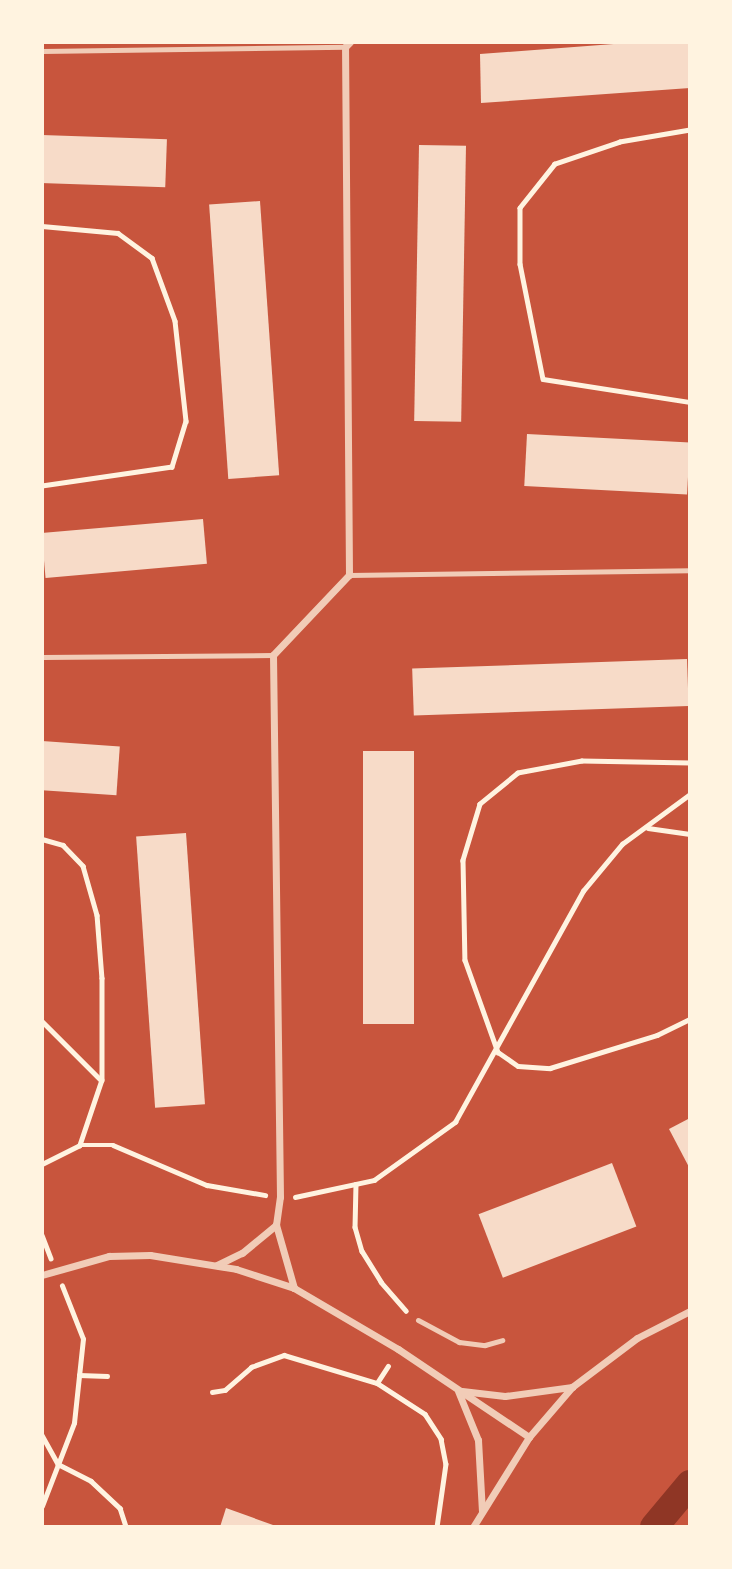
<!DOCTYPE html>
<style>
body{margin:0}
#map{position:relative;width:732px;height:1569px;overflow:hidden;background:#c8553d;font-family:"Sofia Sans Condensed",sans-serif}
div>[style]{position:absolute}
.canal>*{height:28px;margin:-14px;padding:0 14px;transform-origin:14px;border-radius:14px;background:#8f3625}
.building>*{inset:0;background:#f7dbc8;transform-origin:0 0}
.path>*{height:4.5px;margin:-2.25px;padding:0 2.25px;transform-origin:2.25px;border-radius:2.25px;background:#fff3e0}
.service>*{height:5px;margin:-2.5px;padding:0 2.5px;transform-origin:2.5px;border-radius:2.5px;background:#f1ccb7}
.minor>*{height:7px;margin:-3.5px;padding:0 3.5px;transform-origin:3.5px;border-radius:3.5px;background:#f1ccb7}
span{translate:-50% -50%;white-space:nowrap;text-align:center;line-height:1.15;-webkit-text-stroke:5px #fff3e0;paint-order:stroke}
.frame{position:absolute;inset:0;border:44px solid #fff3e0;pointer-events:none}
</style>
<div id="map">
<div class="canal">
<i style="left:654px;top:1527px;width:56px;rotate:-50.1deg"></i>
</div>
<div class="building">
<i style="clip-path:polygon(640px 42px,690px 42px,690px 88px,481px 103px,480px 54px)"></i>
<i style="left:42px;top:135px;width:125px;height:48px;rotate:2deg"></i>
<i style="left:419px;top:145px;width:47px;height:276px;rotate:1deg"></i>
<i style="left:260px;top:201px;width:275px;height:51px;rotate:86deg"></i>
<i style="left:527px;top:434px;width:163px;height:52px;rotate:3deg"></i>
<i style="left:203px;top:519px;width:45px;height:162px;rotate:85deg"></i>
<i style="left:687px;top:659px;width:47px;height:275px;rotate:88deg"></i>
<i style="left:42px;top:741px;width:78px;height:49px;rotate:4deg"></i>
<i style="left:363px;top:751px;width:51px;height:273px"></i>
<i style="left:186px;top:833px;width:272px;height:50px;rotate:86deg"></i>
<i style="clip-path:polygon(690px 1118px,690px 1169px,669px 1129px)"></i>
<i style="left:612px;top:1163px;width:68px;height:143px;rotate:69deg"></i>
<i style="clip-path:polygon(226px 1508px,273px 1525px,272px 1527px,220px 1527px)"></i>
</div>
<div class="path">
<i style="left:690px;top:130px;width:71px;rotate:170.3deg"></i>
<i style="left:620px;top:142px;width:69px;rotate:161.3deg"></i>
<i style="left:555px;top:164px;width:56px;rotate:128.5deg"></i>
<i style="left:520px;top:208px;width:56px;rotate:90deg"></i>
<i style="left:520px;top:264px;width:117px;rotate:78.7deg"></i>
<i style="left:543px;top:379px;width:149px;rotate:8.9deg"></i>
<i style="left:42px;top:226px;width:76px;rotate:5.3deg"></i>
<i style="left:118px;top:233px;width:42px;rotate:36.3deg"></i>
<i style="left:152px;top:258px;width:67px;rotate:69.9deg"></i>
<i style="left:175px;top:321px;width:101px;rotate:83.7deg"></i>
<i style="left:186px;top:421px;width:48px;rotate:106.9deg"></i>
<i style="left:172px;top:467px;width:131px;rotate:171.7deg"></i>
<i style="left:690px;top:763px;width:108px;rotate:-178.9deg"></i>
<i style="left:582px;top:761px;width:65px;rotate:169.4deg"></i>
<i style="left:518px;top:773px;width:49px;rotate:140.8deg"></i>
<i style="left:480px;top:804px;width:59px;rotate:106.9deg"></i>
<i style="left:463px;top:860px;width:100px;rotate:88.9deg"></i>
<i style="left:465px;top:960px;width:98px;rotate:70.3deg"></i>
<i style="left:498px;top:1052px;width:24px;rotate:35deg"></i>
<i style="left:518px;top:1066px;width:32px;rotate:4deg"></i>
<i style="left:550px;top:1068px;width:112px;rotate:-17.1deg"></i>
<i style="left:657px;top:1035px;width:37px;rotate:-26deg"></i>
<i style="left:648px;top:828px;width:42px;rotate:8.1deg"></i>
<i style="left:42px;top:839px;width:22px;rotate:16deg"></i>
<i style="left:63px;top:845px;width:29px;rotate:46deg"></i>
<i style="left:83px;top:866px;width:51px;rotate:74.1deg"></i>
<i style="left:97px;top:915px;width:63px;rotate:85.5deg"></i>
<i style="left:102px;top:978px;width:102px;rotate:90deg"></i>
<i style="left:102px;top:1080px;width:69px;rotate:108.7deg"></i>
<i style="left:42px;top:1021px;width:83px;rotate:45deg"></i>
<i style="left:42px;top:1164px;width:42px;rotate:-26.6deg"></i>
<i style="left:80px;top:1145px;width:33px"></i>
<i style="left:113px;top:1145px;width:102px;rotate:23.1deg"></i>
<i style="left:207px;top:1185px;width:59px;rotate:9.8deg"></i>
<i style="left:356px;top:1184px;width:43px;rotate:91.3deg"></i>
<i style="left:355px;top:1227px;width:25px;rotate:74deg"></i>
<i style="left:362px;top:1251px;width:36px;rotate:58deg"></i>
<i style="left:381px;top:1282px;width:38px;rotate:49deg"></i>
<i style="left:295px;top:1197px;width:81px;rotate:-12.1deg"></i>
<i style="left:374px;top:1180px;width:100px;rotate:-35.6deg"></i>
<i style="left:455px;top:1122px;width:264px;rotate:-61deg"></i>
<i style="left:583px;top:891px;width:61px;rotate:-50.3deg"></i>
<i style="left:622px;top:844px;width:84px;rotate:-36.3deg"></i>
<i style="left:42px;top:1235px;width:25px;rotate:69deg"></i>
<i style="left:79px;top:1375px;width:28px;rotate:2deg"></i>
<i style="left:377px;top:1383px;width:20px;rotate:-57deg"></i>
<i style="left:212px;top:1392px;width:13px;rotate:-9deg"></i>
<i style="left:225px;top:1390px;width:35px;rotate:-41deg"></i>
<i style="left:251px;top:1367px;width:35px;rotate:-20deg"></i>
<i style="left:284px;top:1355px;width:97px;rotate:16.8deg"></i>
<i style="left:377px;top:1383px;width:57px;rotate:32.9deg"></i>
<i style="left:425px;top:1414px;width:30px;rotate:57deg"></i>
<i style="left:441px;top:1439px;width:25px;rotate:79deg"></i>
<i style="left:446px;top:1464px;width:64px;rotate:98.1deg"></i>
<i style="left:42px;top:1435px;width:33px;rotate:61deg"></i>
<i style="left:58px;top:1464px;width:37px;rotate:27deg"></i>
<i style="left:91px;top:1481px;width:40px;rotate:43deg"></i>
<i style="left:120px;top:1508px;width:20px;rotate:72deg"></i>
<i style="left:42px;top:1506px;width:89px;rotate:-68.9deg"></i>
<i style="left:74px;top:1423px;width:84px;rotate:-83.9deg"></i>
<i style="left:83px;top:1339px;width:57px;rotate:-111.6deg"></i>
</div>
<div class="service">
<i style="left:42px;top:51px;width:303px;rotate:-0.8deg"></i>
<i style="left:349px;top:575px;width:341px;rotate:-0.8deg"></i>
<i style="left:42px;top:657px;width:231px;rotate:-0.5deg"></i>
<i style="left:418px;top:1320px;width:47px;rotate:28.2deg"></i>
<i style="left:459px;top:1342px;width:26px;rotate:7deg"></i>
<i style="left:485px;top:1345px;width:18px;rotate:-16deg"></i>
</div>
<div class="minor">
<i style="left:217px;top:1265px;width:28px;rotate:-26deg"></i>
<i style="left:242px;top:1253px;width:44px;rotate:-39.5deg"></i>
<i style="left:42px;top:1275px;width:70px;rotate:-15.8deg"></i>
<i style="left:109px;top:1256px;width:41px;rotate:-1.4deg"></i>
<i style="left:150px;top:1255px;width:87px;rotate:9.2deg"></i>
<i style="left:236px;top:1269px;width:61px;rotate:18.1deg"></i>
<i style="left:294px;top:1288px;width:121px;rotate:30.4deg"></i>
<i style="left:398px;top:1349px;width:158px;rotate:33.9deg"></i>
<i style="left:294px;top:1288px;width:66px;rotate:-105.9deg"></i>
<i style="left:276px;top:1225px;width:28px;rotate:-82deg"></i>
<i style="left:280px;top:1197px;width:542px;rotate:-90.74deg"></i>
<i style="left:273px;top:655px;width:110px;rotate:-46.5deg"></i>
<i style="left:349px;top:575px;width:528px;rotate:-90.43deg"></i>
<i style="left:345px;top:47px;width:7px;rotate:-45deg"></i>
<i style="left:458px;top:1391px;width:53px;rotate:67.8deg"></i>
<i style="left:478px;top:1440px;width:71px;rotate:86.8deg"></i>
<i style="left:462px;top:1391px;width:43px;rotate:6.6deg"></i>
<i style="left:505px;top:1396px;width:68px;rotate:-7.7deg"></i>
<i style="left:473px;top:1527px;width:106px;rotate:-58.1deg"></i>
<i style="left:529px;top:1437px;width:66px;rotate:-49.3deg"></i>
<i style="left:572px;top:1387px;width:81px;rotate:-37deg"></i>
<i style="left:637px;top:1338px;width:59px;rotate:-27deg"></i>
</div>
<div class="frame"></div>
</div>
